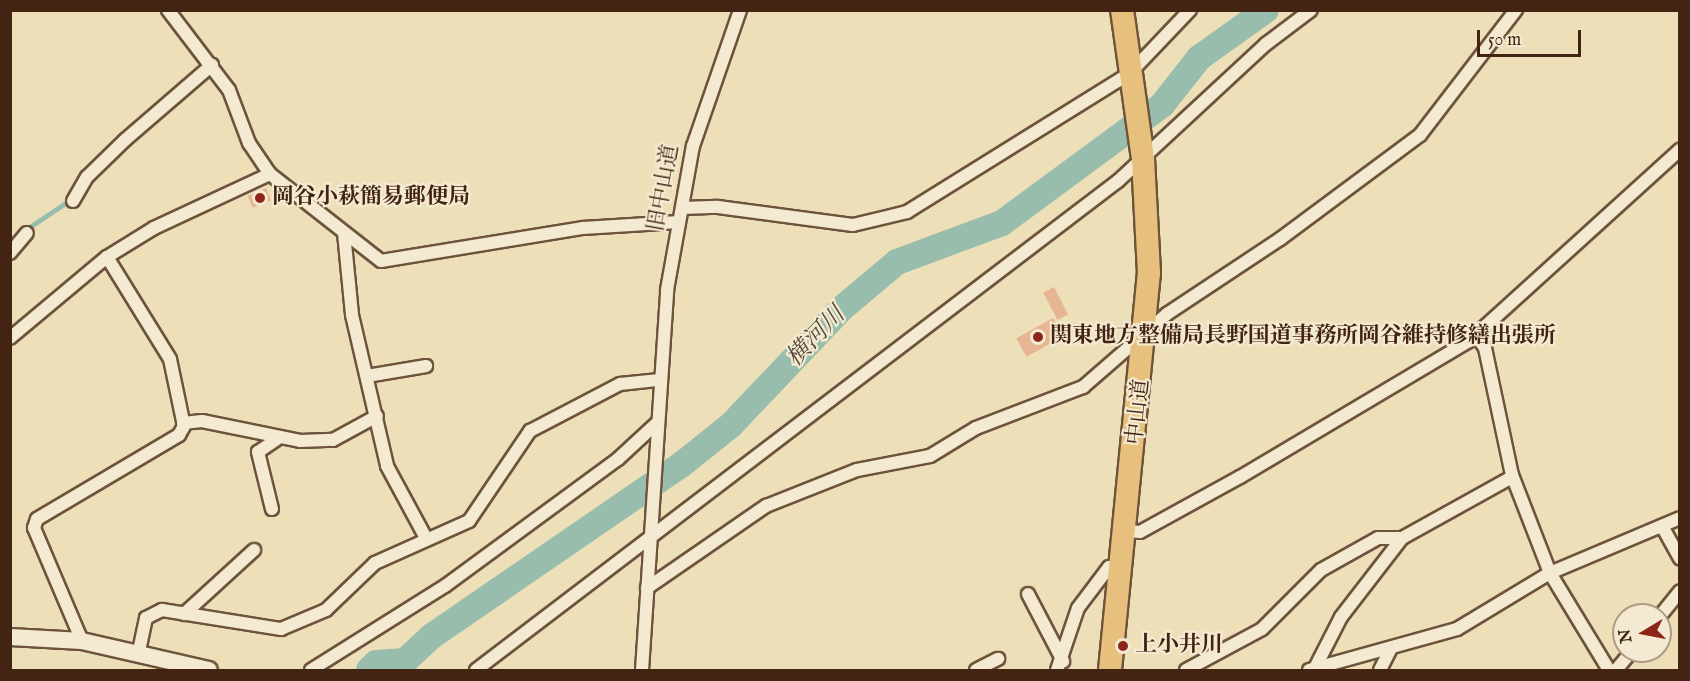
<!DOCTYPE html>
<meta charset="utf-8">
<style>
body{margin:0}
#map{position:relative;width:1690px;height:681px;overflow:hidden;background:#eddfb8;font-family:"IM FELL English","Noto Serif JP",serif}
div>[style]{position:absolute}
.stream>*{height:4.5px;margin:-2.25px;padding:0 2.25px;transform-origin:2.25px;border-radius:2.25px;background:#99bdad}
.river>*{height:26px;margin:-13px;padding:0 13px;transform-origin:13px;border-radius:13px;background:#99bdad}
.building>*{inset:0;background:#e7b494;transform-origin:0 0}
.roads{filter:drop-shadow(2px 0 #6e533c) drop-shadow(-2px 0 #6e533c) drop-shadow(0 2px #6e533c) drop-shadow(0 -2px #6e533c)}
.street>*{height:12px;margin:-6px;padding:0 6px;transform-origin:6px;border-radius:6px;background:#f3ead1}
.secondary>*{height:16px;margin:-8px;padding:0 8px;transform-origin:8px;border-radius:8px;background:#f3ead1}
.highway>*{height:22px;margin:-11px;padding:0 11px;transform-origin:11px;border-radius:11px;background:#e6c07c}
.dots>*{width:16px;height:16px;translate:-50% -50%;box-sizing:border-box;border:3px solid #f3ead1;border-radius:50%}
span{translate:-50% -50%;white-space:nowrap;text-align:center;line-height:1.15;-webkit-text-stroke:4.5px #f3ead1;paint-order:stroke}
.street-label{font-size:22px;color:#432412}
.poi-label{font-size:22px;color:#432412;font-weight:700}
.left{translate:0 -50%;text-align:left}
.water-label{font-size:24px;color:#584a39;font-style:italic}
.frame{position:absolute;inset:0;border:12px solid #432412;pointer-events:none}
.north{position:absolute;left:1612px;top:603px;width:60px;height:60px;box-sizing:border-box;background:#f3ead1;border:2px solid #ad9b85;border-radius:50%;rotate:260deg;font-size:16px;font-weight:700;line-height:24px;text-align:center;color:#432412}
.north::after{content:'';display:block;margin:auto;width:21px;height:27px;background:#8f2418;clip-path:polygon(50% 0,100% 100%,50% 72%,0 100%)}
.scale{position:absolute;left:1477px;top:30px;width:104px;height:27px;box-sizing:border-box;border:3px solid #432412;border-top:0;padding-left:8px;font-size:18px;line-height:21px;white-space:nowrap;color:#432412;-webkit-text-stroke:4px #f3ead1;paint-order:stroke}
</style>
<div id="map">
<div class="stream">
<i style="left:25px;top:230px;width:54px;rotate:-33.7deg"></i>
</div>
<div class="river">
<i style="left:369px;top:670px;width:10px;rotate:-45deg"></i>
<i style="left:376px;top:663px;width:29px;rotate:-4deg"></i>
<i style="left:405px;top:661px;width:37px;rotate:-43deg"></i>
<i style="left:432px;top:636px;width:302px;rotate:-34.5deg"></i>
<i style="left:681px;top:465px;width:64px;rotate:-38.7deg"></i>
<i style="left:731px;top:425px;width:160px;rotate:-46.5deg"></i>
<i style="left:841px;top:309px;width:73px;rotate:-40deg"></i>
<i style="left:897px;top:262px;width:112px;rotate:-20.4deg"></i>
<i style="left:1002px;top:223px;width:199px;rotate:-36.4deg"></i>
<i style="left:1162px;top:105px;width:60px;rotate:-51.8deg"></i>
<i style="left:1199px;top:58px;width:82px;rotate:-35.6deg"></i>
</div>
<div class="building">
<i style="left:266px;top:188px;width:13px;height:20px;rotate:67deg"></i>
<i style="left:1054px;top:287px;width:31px;height:12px;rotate:63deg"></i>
<i style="left:1053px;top:318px;width:21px;height:42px;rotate:61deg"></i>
</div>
<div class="roads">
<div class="street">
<i style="left:168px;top:10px;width:101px;rotate:52.7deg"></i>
<i style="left:229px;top:90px;width:57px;rotate:69.3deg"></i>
<i style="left:249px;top:143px;width:37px;rotate:56deg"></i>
<i style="left:270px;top:174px;width:141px;rotate:38.1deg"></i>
<i style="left:381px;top:261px;width:205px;rotate:-9.3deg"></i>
<i style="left:583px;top:228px;width:96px;rotate:-3.6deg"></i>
<i style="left:73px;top:201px;width:28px;rotate:-60deg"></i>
<i style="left:87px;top:177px;width:53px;rotate:-44.2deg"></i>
<i style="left:125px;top:140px;width:115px;rotate:-40.8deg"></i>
<i style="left:682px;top:208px;width:36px;rotate:-2deg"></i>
<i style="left:718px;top:207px;width:136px;rotate:7.6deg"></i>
<i style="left:853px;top:225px;width:56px;rotate:-13.5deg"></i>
<i style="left:907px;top:212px;width:263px;rotate:-31.9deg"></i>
<i style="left:1130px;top:73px;width:87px;rotate:-46.4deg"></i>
<i style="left:344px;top:233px;width:82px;rotate:84.4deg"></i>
<i style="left:352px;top:315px;width:155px;rotate:76.9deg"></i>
<i style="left:387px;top:466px;width:82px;rotate:61.6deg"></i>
<i style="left:10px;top:253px;width:26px;rotate:-50deg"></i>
<i style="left:1476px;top:335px;width:16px;rotate:55deg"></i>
<i style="left:1485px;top:348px;width:130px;rotate:78deg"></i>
<i style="left:1512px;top:475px;width:105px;rotate:68.8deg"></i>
<i style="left:1550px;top:573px;width:114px;rotate:58.7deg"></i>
<i style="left:10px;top:338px;width:126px;rotate:-39.9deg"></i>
<i style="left:107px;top:257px;width:55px;rotate:-31.7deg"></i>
<i style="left:154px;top:228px;width:128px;rotate:-25deg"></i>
<i style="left:367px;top:376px;width:60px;rotate:-9.6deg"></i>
<i style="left:183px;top:423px;width:19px;rotate:-6deg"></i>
<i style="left:202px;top:421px;width:100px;rotate:11.5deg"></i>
<i style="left:300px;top:441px;width:33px;rotate:-2deg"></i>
<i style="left:333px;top:440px;width:50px;rotate:-28.6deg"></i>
<i style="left:272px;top:509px;width:59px;rotate:-103.8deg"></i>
<i style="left:258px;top:452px;width:23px;rotate:-34deg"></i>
<i style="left:1662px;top:526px;width:37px;rotate:61deg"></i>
<i style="left:1127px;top:531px;width:13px;rotate:4deg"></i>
<i style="left:1140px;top:532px;width:114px;rotate:-28.8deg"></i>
<i style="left:1240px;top:477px;width:266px;rotate:-30.7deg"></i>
<i style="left:1469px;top:341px;width:285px;rotate:-42.2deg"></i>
<i style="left:647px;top:588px;width:145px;rotate:-34.6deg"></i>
<i style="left:766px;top:506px;width:98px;rotate:-21.6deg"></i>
<i style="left:857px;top:470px;width:74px;rotate:-10.9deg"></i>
<i style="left:930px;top:456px;width:54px;rotate:-31.3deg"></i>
<i style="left:976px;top:428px;width:115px;rotate:-21deg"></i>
<i style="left:1083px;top:387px;width:111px;rotate:-41deg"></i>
<i style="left:1167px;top:314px;width:136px;rotate:-33.6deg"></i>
<i style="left:1280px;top:239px;width:174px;rotate:-36.6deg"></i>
<i style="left:1420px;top:135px;width:158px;rotate:-52.5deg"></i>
<i style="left:1028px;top:594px;width:76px;rotate:62.4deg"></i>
<i style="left:184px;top:614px;width:95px;rotate:-42.4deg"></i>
<i style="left:1660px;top:616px;width:32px;rotate:-51deg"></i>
<i style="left:82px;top:641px;width:123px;rotate:-113deg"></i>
<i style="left:34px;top:528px;width:9px;rotate:-72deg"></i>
<i style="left:37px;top:519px;width:165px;rotate:-30.6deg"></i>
<i style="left:179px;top:435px;width:10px;rotate:-61deg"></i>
<i style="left:184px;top:426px;width:68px;rotate:-101.8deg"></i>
<i style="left:170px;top:359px;width:120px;rotate:-121.7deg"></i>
<i style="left:139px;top:651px;width:34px;rotate:-78deg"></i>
<i style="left:146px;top:618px;width:18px;rotate:-27deg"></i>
<i style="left:162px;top:610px;width:121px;rotate:9.1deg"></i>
<i style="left:281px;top:629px;width:49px;rotate:-22.9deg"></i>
<i style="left:326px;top:610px;width:68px;rotate:-43.8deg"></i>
<i style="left:375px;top:563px;width:103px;rotate:-24.1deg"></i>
<i style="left:469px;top:521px;width:109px;rotate:-55.9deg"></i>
<i style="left:530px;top:431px;width:102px;rotate:-27.6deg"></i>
<i style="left:620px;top:384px;width:37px;rotate:-6deg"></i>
<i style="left:1315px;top:668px;width:57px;rotate:-63deg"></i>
<i style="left:1341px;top:617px;width:100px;rotate:-52.3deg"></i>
<i style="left:1402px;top:538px;width:126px;rotate:-29deg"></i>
<i style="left:311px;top:670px;width:158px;rotate:-32.1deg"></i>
<i style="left:445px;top:586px;width:215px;rotate:-36.3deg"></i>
<i style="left:618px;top:459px;width:54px;rotate:-42.8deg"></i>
<i style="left:476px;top:670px;width:807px;rotate:-37.3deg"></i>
<i style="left:1118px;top:181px;width:202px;rotate:-42.8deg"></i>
<i style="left:1266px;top:44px;width:56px;rotate:-37.1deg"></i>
<i style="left:642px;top:670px;width:381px;rotate:-86.2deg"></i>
<i style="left:667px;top:290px;width:146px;rotate:-79.8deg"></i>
<i style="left:693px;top:146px;width:144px;rotate:-70.9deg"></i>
<i style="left:976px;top:670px;width:25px;rotate:-27deg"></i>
<i style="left:1057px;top:670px;width:65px;rotate:-71.3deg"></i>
<i style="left:1078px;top:608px;width:51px;rotate:-52.9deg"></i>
<i style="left:1109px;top:567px;width:13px;rotate:4deg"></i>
<i style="left:1186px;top:670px;width:86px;rotate:-28.3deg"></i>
<i style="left:1262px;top:629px;width:83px;rotate:-45deg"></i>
<i style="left:1321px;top:570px;width:65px;rotate:-29.3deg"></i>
<i style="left:1378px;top:538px;width:24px"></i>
<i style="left:1309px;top:670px;width:154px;rotate:-15.5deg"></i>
<i style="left:1457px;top:629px;width:109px;rotate:-31.1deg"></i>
<i style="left:1550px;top:573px;width:141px;rotate:-22.9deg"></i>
<i style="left:1380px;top:670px;width:22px;rotate:-63deg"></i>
<i style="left:1616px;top:670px;width:25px;rotate:-50deg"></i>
</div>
<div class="secondary">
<i style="left:10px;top:637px;width:72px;rotate:3.2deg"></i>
<i style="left:82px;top:641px;width:130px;rotate:12.9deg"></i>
</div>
<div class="highway">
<i style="left:1110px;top:670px;width:399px;rotate:-84.4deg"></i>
<i style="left:1149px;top:273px;width:114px;rotate:-93deg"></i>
<i style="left:1143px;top:159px;width:150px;rotate:-98deg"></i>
</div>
</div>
<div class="dots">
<i style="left:260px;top:198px;background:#8f2418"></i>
<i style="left:1038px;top:337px;background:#8f2418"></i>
<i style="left:1123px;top:646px;background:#8f2418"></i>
</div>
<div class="street-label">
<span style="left:664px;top:188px;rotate:-80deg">旧中山道</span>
<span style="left:1139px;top:412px;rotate:-84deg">中山道</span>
</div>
<div class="poi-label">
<span class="left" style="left:272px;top:198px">岡谷小萩簡易郵便局</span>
<span class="left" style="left:1050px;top:337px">関東地方整備局長野国道事務所岡谷維持修繕出張所</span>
<span class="left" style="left:1135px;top:646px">上小井川</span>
</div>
<div class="water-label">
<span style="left:816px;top:337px;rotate:-46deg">横河川</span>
</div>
<div class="frame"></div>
<div class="north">N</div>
<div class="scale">50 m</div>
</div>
